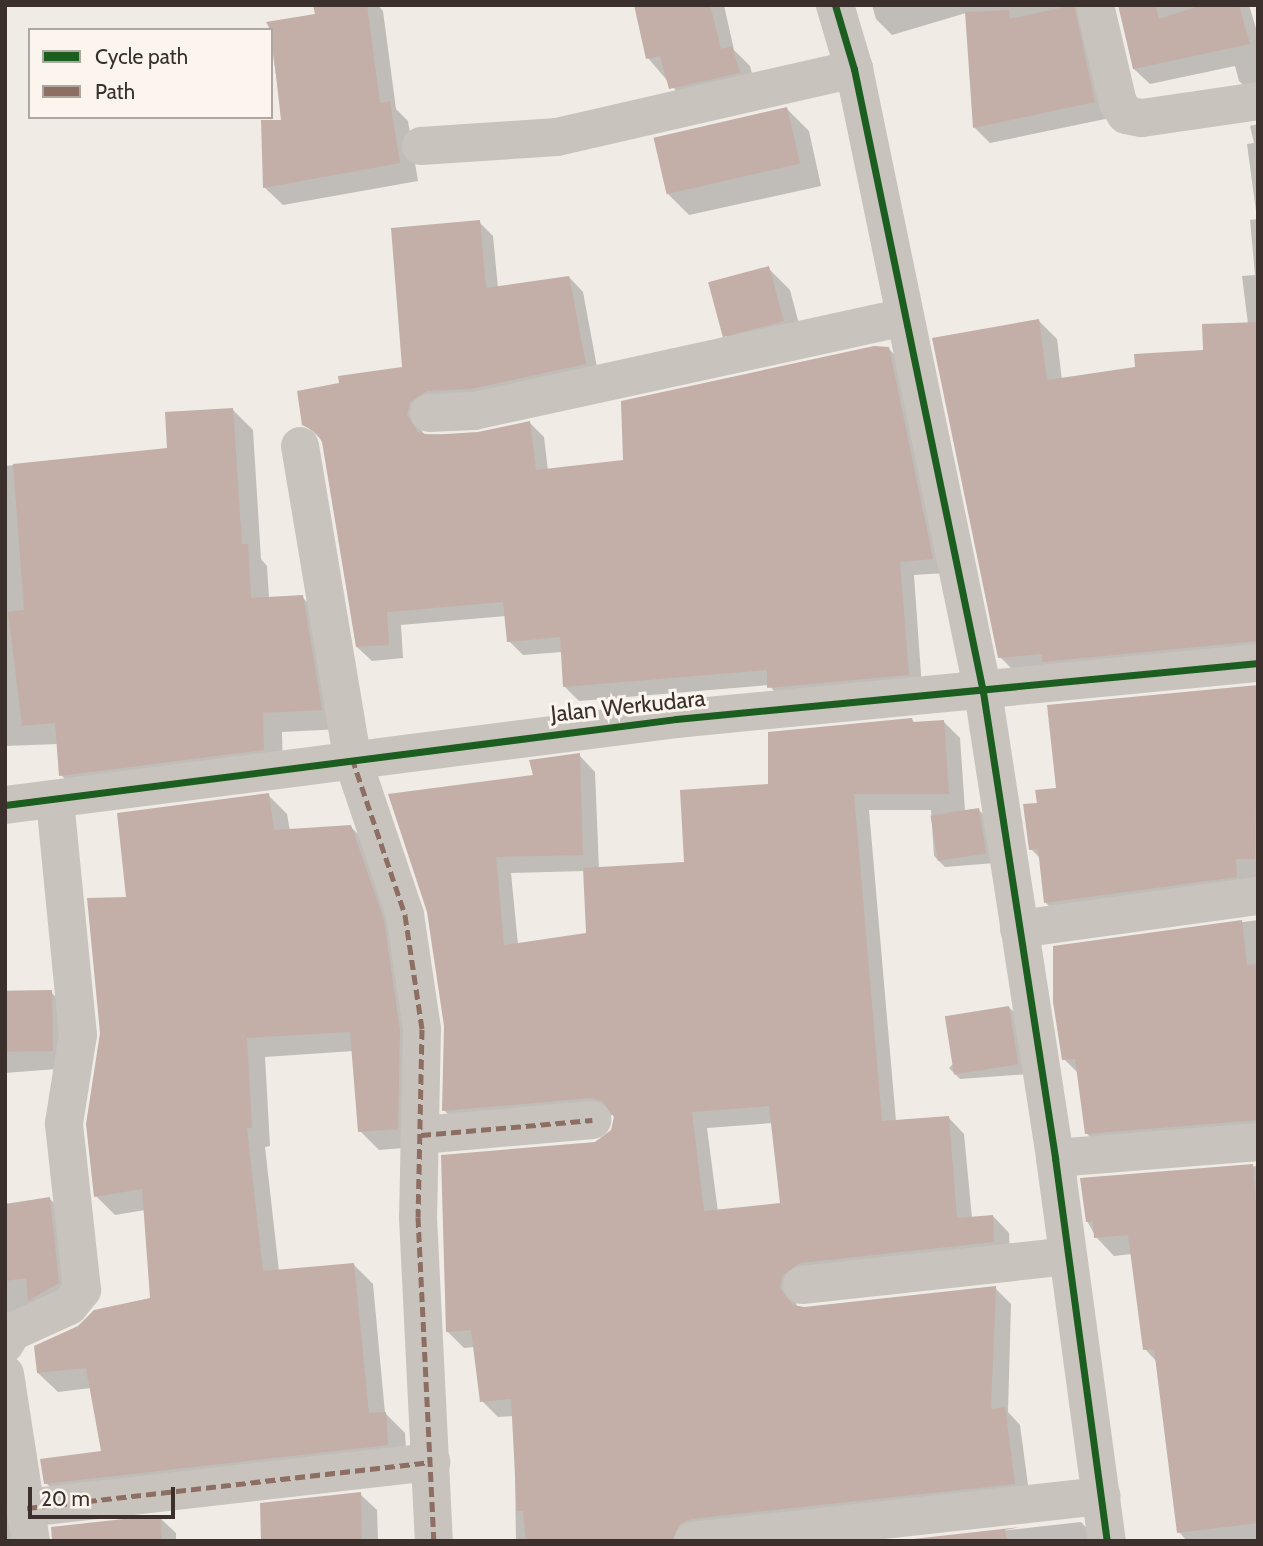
<!DOCTYPE html>
<style>
body{margin:0}
#map{position:relative;width:1263px;height:1546px;overflow:hidden;background:#f0ebe5;font-family:Cabin,sans-serif}
div>[style]{position:absolute}
.shadow>*{inset:0;background:#0003}
.building>*{inset:0;background:#c3afa7;transform-origin:0 0}
.minor>*{height:38px;margin:-19px;padding:0 19px;transform-origin:19px;border-radius:19px;background:#c9c3be}
.quiet>*{height:5px;margin-top:-2.5px;transform-origin:0;background:repeating-linear-gradient(90deg,#8d6e63 0 10px,transparent 0 15px)}
.cycleway>*{height:7px;margin:-3.5px;padding:0 3.5px;transform-origin:3.5px;border-radius:3.5px;background:#1b5e20}
span{translate:-50% -50%;white-space:nowrap;text-align:center;line-height:1.15;-webkit-text-stroke:6px #fbf5ee;paint-order:stroke}
.street-label{font-size:23px;color:#3b302b}
.frame{position:absolute;inset:0;border:7px solid #3b302b;pointer-events:none}
.legend{position:absolute;left:28px;top:28px;width:245px;height:91px;box-sizing:border-box;background:#fbf5ee;border:2px solid #aea6a0;margin:0;padding:9px 12px;list-style:none;font-size:21px;color:#3b302b}
.legend li{display:flex;align-items:center;gap:14px;height:35px}
.legend b{width:35px;border:2px solid #aea6a0}
.scale{position:absolute;left:28px;top:1487px;width:147px;height:32px;box-sizing:border-box;border:4px solid #3b302b;border-top:0;padding-left:9px;font-size:21px;line-height:24px;white-space:nowrap;color:#3b302b;-webkit-text-stroke:5px #fbf5ee;paint-order:stroke}
</style>
<div id="map">
<div class="shadow">
<i style="clip-path:polygon(315px 5px,378px 5px,383px 11px,396px 109px,408px 121px,418px 181px,283px 205px,264px 187px,283px 121px,268px 23px,316px 16px)"></i>
<i style="clip-path:polygon(635px 5px,724px 5px,734px 50px,750px 66px,757px 91px,689px 106px,648px 58px)"></i>
<i style="clip-path:polygon(872px 5px,1099px 5px,1110px 118px,990px 143px,975px 128px,966px 13px,892px 35px,876px 19px)"></i>
<i style="clip-path:polygon(1119px 5px,1249px 5px,1258px 35px,1258px 99px,1239px 81px,1235px 66px,1150px 84px,1134px 69px)"></i>
<i style="clip-path:polygon(787px 109px,809px 131px,821px 186px,689px 215px,667px 193px)"></i>
<i style="clip-path:polygon(1258px 124px,1258px 660px,1018px 675px,1000px 657px,1039px 321px,1057px 339px,1062px 380px,1137px 369px,1205px 351px,1248px 324px,1242px 276px,1255px 275px,1250px 220px,1257px 219px,1247px 144px,1254px 143px,1250px 126px)"></i>
<i style="clip-path:polygon(479px 222px,493px 236px,498px 288px,569px 277px,583px 292px,599px 378px,420px 428px,424px 434px,475px 435px,530px 423px,544px 437px,548px 471px,625px 462px,888px 348px,903px 363px,946px 573px,914px 575px,922px 688px,783px 702px,769px 685px,579px 701px,565px 687px,562px 652px,523px 655px,509px 641px,506px 616px,401px 625px,403px 658px,372px 661px,357px 647px,323px 441px,304px 424px,404px 368px)"></i>
<i style="clip-path:polygon(768px 268px,790px 290px,804px 343px,746px 355px,724px 334px)"></i>
<i style="clip-path:polygon(233px 410px,253px 430px,261px 559px,267px 566px,269px 598px,302px 597px,322px 617px,341px 729px,282px 732px,283px 769px,81px 795px,61px 775px,58px 744px,5px 746px,5px 466px,169px 450px)"></i>
<i style="clip-path:polygon(1258px 687px,1258px 894px,1064px 921px,1046px 903px,1041px 859px,1031px 849px,1039px 805px,1058px 789px)"></i>
<i style="clip-path:polygon(evenodd,912px 720px,916px 724px,944px 722px,960px 738px,965px 810px,978px 809px,989px 820px,995px 863px,945px 867px,934px 856px,931px 810px,869px 810px,896px 1121px,948px 1117px,964px 1134px,972px 1218px,993px 1216px,1009px 1233px,1010px 1258px,805px 1284px,796px 1305px,804px 1309px,995px 1288px,1011px 1304px,1008px 1412px,1020px 1425px,1030px 1500px,700px 1541px,516px 1541px,514px 1416px,498px 1417px,482px 1401px,475px 1347px,464px 1348px,447px 1331px,595px 1143px,613px 1131px,614px 1115px,460px 1127px,444px 1110px,445px 1026px,428px 911px,535px 777px,579px 755px,595px 772px,599px 869px,686px 864px,770px 786px,912px 720px,585px 871px,588px 935px,518px 945px,511px 873px,585px 871px,912px 720px,773px 1123px,782px 1204px,718px 1212px,707px 1128px,773px 1123px)"></i>
<i style="clip-path:polygon(268px 795px,287px 814px,290px 831px,351px 827px,370px 846px,402px 941px,416px 1147px,379px 1150px,360px 1131px,353px 1051px,265px 1057px,270px 1146px,265px 1147px,279px 1271px,354px 1265px,373px 1284px,385px 1413px,405px 1433px,407px 1464px,65px 1502px,46px 1483px,103px 1453px,91px 1388px,58px 1392px,38px 1373px,79px 1327px,152px 1300px,145px 1210px,115px 1215px,96px 1196px,128px 898px)"></i>
<i style="clip-path:polygon(1258px 920px,1258px 1139px,1104px 1151px,1086px 1133px,1079px 1074px,1064px 1059px,1055px 948px)"></i>
<i style="clip-path:polygon(51px 992px,68px 1010px,70px 1068px,5px 1073px,5px 996px)"></i>
<i style="clip-path:polygon(1009px 1007px,1019px 1018px,1028px 1074px,960px 1079px,949px 1068px)"></i>
<i style="clip-path:polygon(1258px 1166px,1258px 1541px,1187px 1541px,1179px 1532px,1157px 1362px,1145px 1349px,1132px 1254px,1114px 1256px,1096px 1237px,1087px 1221px,1082px 1180px)"></i>
<i style="clip-path:polygon(49px 1198px,67px 1216px,76px 1301px,5px 1350px,5px 1206px)"></i>
<i style="clip-path:polygon(5px 1482px,22px 1541px,5px 1541px)"></i>
<i style="clip-path:polygon(360px 1494px,377px 1510px,378px 1541px,263px 1541px)"></i>
<i style="clip-path:polygon(159px 1517px,176px 1533px,176px 1541px,53px 1541px)"></i>
<i style="clip-path:polygon(1081px 1522px,1099px 1541px,911px 1541px)"></i>
</div>
<div class="building">
<i style="clip-path:polygon(313px 5px,367px 5px,380px 103px,390px 101px,400px 163px,263px 188px,261px 120px,281px 120px,271px 30px,266px 22px,315px 14px)"></i>
<i style="clip-path:polygon(634px 5px,710px 5px,721px 49px,732px 46px,740px 73px,669px 89px,660px 56px,646px 59px)"></i>
<i style="clip-path:polygon(1074px 5px,1095px 102px,973px 128px,965px 12px,1009px 10px,1010px 19px)"></i>
<i style="clip-path:polygon(1118px 5px,1156px 5px,1159px 19px,1202px 5px,1239px 5px,1250px 44px,1133px 69px)"></i>
<i style="left:787px;top:107px;width:58px;height:137px;rotate:77deg"></i>
<i style="clip-path:polygon(480px 220px,486px 288px,569px 276px,586px 364px,471px 389px,427px 391px,410px 402px,407px 415px,418px 432px,430px 435px,478px 432px,530px 421px,536px 470px,623px 460px,621px 401px,874px 346px,889px 347px,933px 559px,900px 562px,909px 675px,767px 688px,767px 670px,563px 687px,560px 637px,507px 642px,503px 602px,387px 612px,389px 645px,356px 647px,322px 442px,316px 432px,302px 425px,297px 391px,339px 383px,338px 376px,402px 367px,391px 228px)"></i>
<i style="left:769px;top:266px;width:57px;height:63px;rotate:75deg"></i>
<i style="clip-path:polygon(1039px 319px,1047px 380px,1135px 367px,1134px 354px,1203px 350px,1202px 324px,1258px 322px,1258px 641px,1042px 662px,1042px 654px,998px 658px,932px 338px)"></i>
<i style="clip-path:polygon(233px 408px,242px 544px,248px 544px,251px 598px,303px 595px,322px 710px,263px 713px,264px 750px,59px 776px,55px 723px,22px 726px,8px 612px,24px 610px,13px 464px,167px 448px,165px 412px)"></i>
<i style="clip-path:polygon(1258px 685px,1255px 859px,1236px 859px,1237px 877px,1044px 903px,1038px 849px,1029px 850px,1023px 804px,1037px 803px,1035px 790px,1056px 788px,1047px 705px)"></i>
<i style="clip-path:polygon(evenodd,912px 718px,913px 722px,944px 720px,949px 794px,854px 794px,882px 1121px,949px 1116px,957px 1218px,993px 1215px,994px 1242px,800px 1263px,782px 1276px,780px 1288px,793px 1305px,804px 1307px,996px 1286px,991px 1409px,1005px 1407px,1015px 1484px,691px 1519px,680px 1524px,672px 1541px,526px 1541px,523px 1511px,517px 1511px,511px 1399px,480px 1402px,471px 1330px,446px 1332px,441px 1155px,595px 1142px,611px 1130px,614px 1117px,602px 1101px,591px 1098px,442px 1111px,444px 1026px,427px 912px,388px 794px,533px 775px,529px 760px,580px 753px,583px 855px,496px 857px,504px 945px,586px 933px,583px 868px,684px 862px,680px 790px,768px 784px,768px 732px,912px 718px,769px 1106px,780px 1203px,704px 1211px,692px 1112px,769px 1106px)"></i>
<i style="clip-path:polygon(269px 793px,274px 830px,351px 825px,384px 920px,400px 1030px,398px 1129px,358px 1132px,350px 1032px,247px 1038px,252px 1128px,247px 1128px,263px 1271px,354px 1263px,369px 1413px,386px 1412px,388px 1445px,44px 1484px,40px 1459px,101px 1451px,86px 1368px,37px 1373px,34px 1346px,78px 1326px,94px 1310px,150px 1298px,142px 1189px,94px 1197px,86px 1124px,100px 1033px,87px 898px,126px 897px,117px 813px)"></i>
<i style="left:979px;top:808px;width:46px;height:49px;rotate:81deg"></i>
<i style="clip-path:polygon(1242px 920px,1247px 965px,1258px 964px,1258px 1120px,1085px 1134px,1075px 1059px,1062px 1060px,1053px 1002px,1053px 946px)"></i>
<i style="left:52px;top:990px;width:61px;height:47px;rotate:89deg"></i>
<i style="left:1009px;top:1006px;width:59px;height:65px;rotate:81deg"></i>
<i style="clip-path:polygon(1253px 1164px,1258px 1230px,1258px 1523px,1177px 1533px,1154px 1349px,1143px 1350px,1128px 1235px,1094px 1238px,1093px 1221px,1086px 1222px,1080px 1178px)"></i>
<i style="clip-path:polygon(50px 1197px,59px 1283px,28px 1301px,26px 1278px,5px 1281px,5px 1204px)"></i>
<i style="clip-path:polygon(361px 1492px,362px 1541px,261px 1541px,260px 1503px)"></i>
<i style="clip-path:polygon(160px 1515px,162px 1541px,52px 1541px,51px 1527px)"></i>
<i style="clip-path:polygon(1020px 1527px,1005px 1530px,1007px 1541px,895px 1541px)"></i>
</div>
<div class="minor">
<i style="left:835px;top:5px;width:67px;rotate:73.5deg"></i>
<i style="left:854px;top:69px;width:636px;rotate:78.3deg"></i>
<i style="left:983px;top:692px;width:472px;rotate:81.2deg"></i>
<i style="left:1055px;top:1158px;width:387px;rotate:82.3deg"></i>
<i style="left:1095px;top:5px;width:101px;rotate:76.8deg"></i>
<i style="left:1118px;top:103px;width:14px;rotate:56deg"></i>
<i style="left:1126px;top:115px;width:16px;rotate:11deg"></i>
<i style="left:1142px;top:118px;width:117px;rotate:-8.3deg"></i>
<i style="left:421px;top:146px;width:136px;rotate:-3.8deg"></i>
<i style="left:557px;top:137px;width:305px;rotate:-12.9deg"></i>
<i style="left:429px;top:413px;width:45px;rotate:-2.5deg"></i>
<i style="left:474px;top:411px;width:441px;rotate:-12.3deg"></i>
<i style="left:300px;top:446px;width:316px;rotate:80.5deg"></i>
<i style="left:352px;top:758px;width:166px;rotate:71.3deg"></i>
<i style="left:405px;top:915px;width:115px;rotate:81.5deg"></i>
<i style="left:422px;top:1029px;width:188px;rotate:91.2deg"></i>
<i style="left:418px;top:1217px;width:324px;rotate:87.2deg"></i>
<i style="left:5px;top:805px;width:676px;rotate:-7.3deg"></i>
<i style="left:676px;top:719px;width:585px;rotate:-5.5deg"></i>
<i style="left:1019px;top:929px;width:241px;rotate:-7.9deg"></i>
<i style="left:421px;top:1135px;width:172px;rotate:-5deg"></i>
<i style="left:1055px;top:1158px;width:204px;rotate:-4.5deg"></i>
<i style="left:802px;top:1285px;width:267px;rotate:-6.2deg"></i>
<i style="left:5px;top:1344px;width:14px;rotate:-60deg"></i>
<i style="left:12px;top:1332px;width:63px;rotate:-24.5deg"></i>
<i style="left:69px;top:1306px;width:21px;rotate:-51deg"></i>
<i style="left:82px;top:1290px;width:168px;rotate:-96.2deg"></i>
<i style="left:64px;top:1123px;width:89px;rotate:-81deg"></i>
<i style="left:78px;top:1035px;width:237px;rotate:-95.6deg"></i>
<i style="left:5px;top:1374px;width:169px;rotate:81.2deg"></i>
<i style="left:27px;top:1508px;width:407px;rotate:-6.5deg"></i>
<i style="left:693px;top:1541px;width:411px;rotate:-6.3deg"></i>
</div>
<div class="quiet">
<i style="left:352px;top:758px;width:166px;rotate:71.3deg"></i>
<i style="left:405px;top:915px;width:115px;rotate:81.5deg"></i>
<i style="left:422px;top:1029px;width:188px;rotate:91.2deg"></i>
<i style="left:418px;top:1217px;width:324px;rotate:87.2deg"></i>
<i style="left:421px;top:1135px;width:172px;rotate:-5deg"></i>
<i style="left:27px;top:1508px;width:407px;rotate:-6.5deg"></i>
</div>
<div class="cycleway">
<i style="left:835px;top:5px;width:67px;rotate:73.5deg"></i>
<i style="left:854px;top:69px;width:636px;rotate:78.3deg"></i>
<i style="left:983px;top:692px;width:472px;rotate:81.2deg"></i>
<i style="left:1055px;top:1158px;width:387px;rotate:82.3deg"></i>
<i style="left:5px;top:805px;width:676px;rotate:-7.3deg"></i>
<i style="left:676px;top:719px;width:585px;rotate:-5.5deg"></i>
</div>
<div class="street-label">
<span style="left:628px;top:706px;rotate:-6deg">Jalan Werkudara</span>
</div>
<div class="frame"></div>
<ul class="legend">
<li><b style="height:9px;background:#1b5e20"></b>Cycle path</li>
<li><b style="height:9px;background:#8d6e63"></b>Path</li>
</ul>
<div class="scale">20 m</div>
</div>
